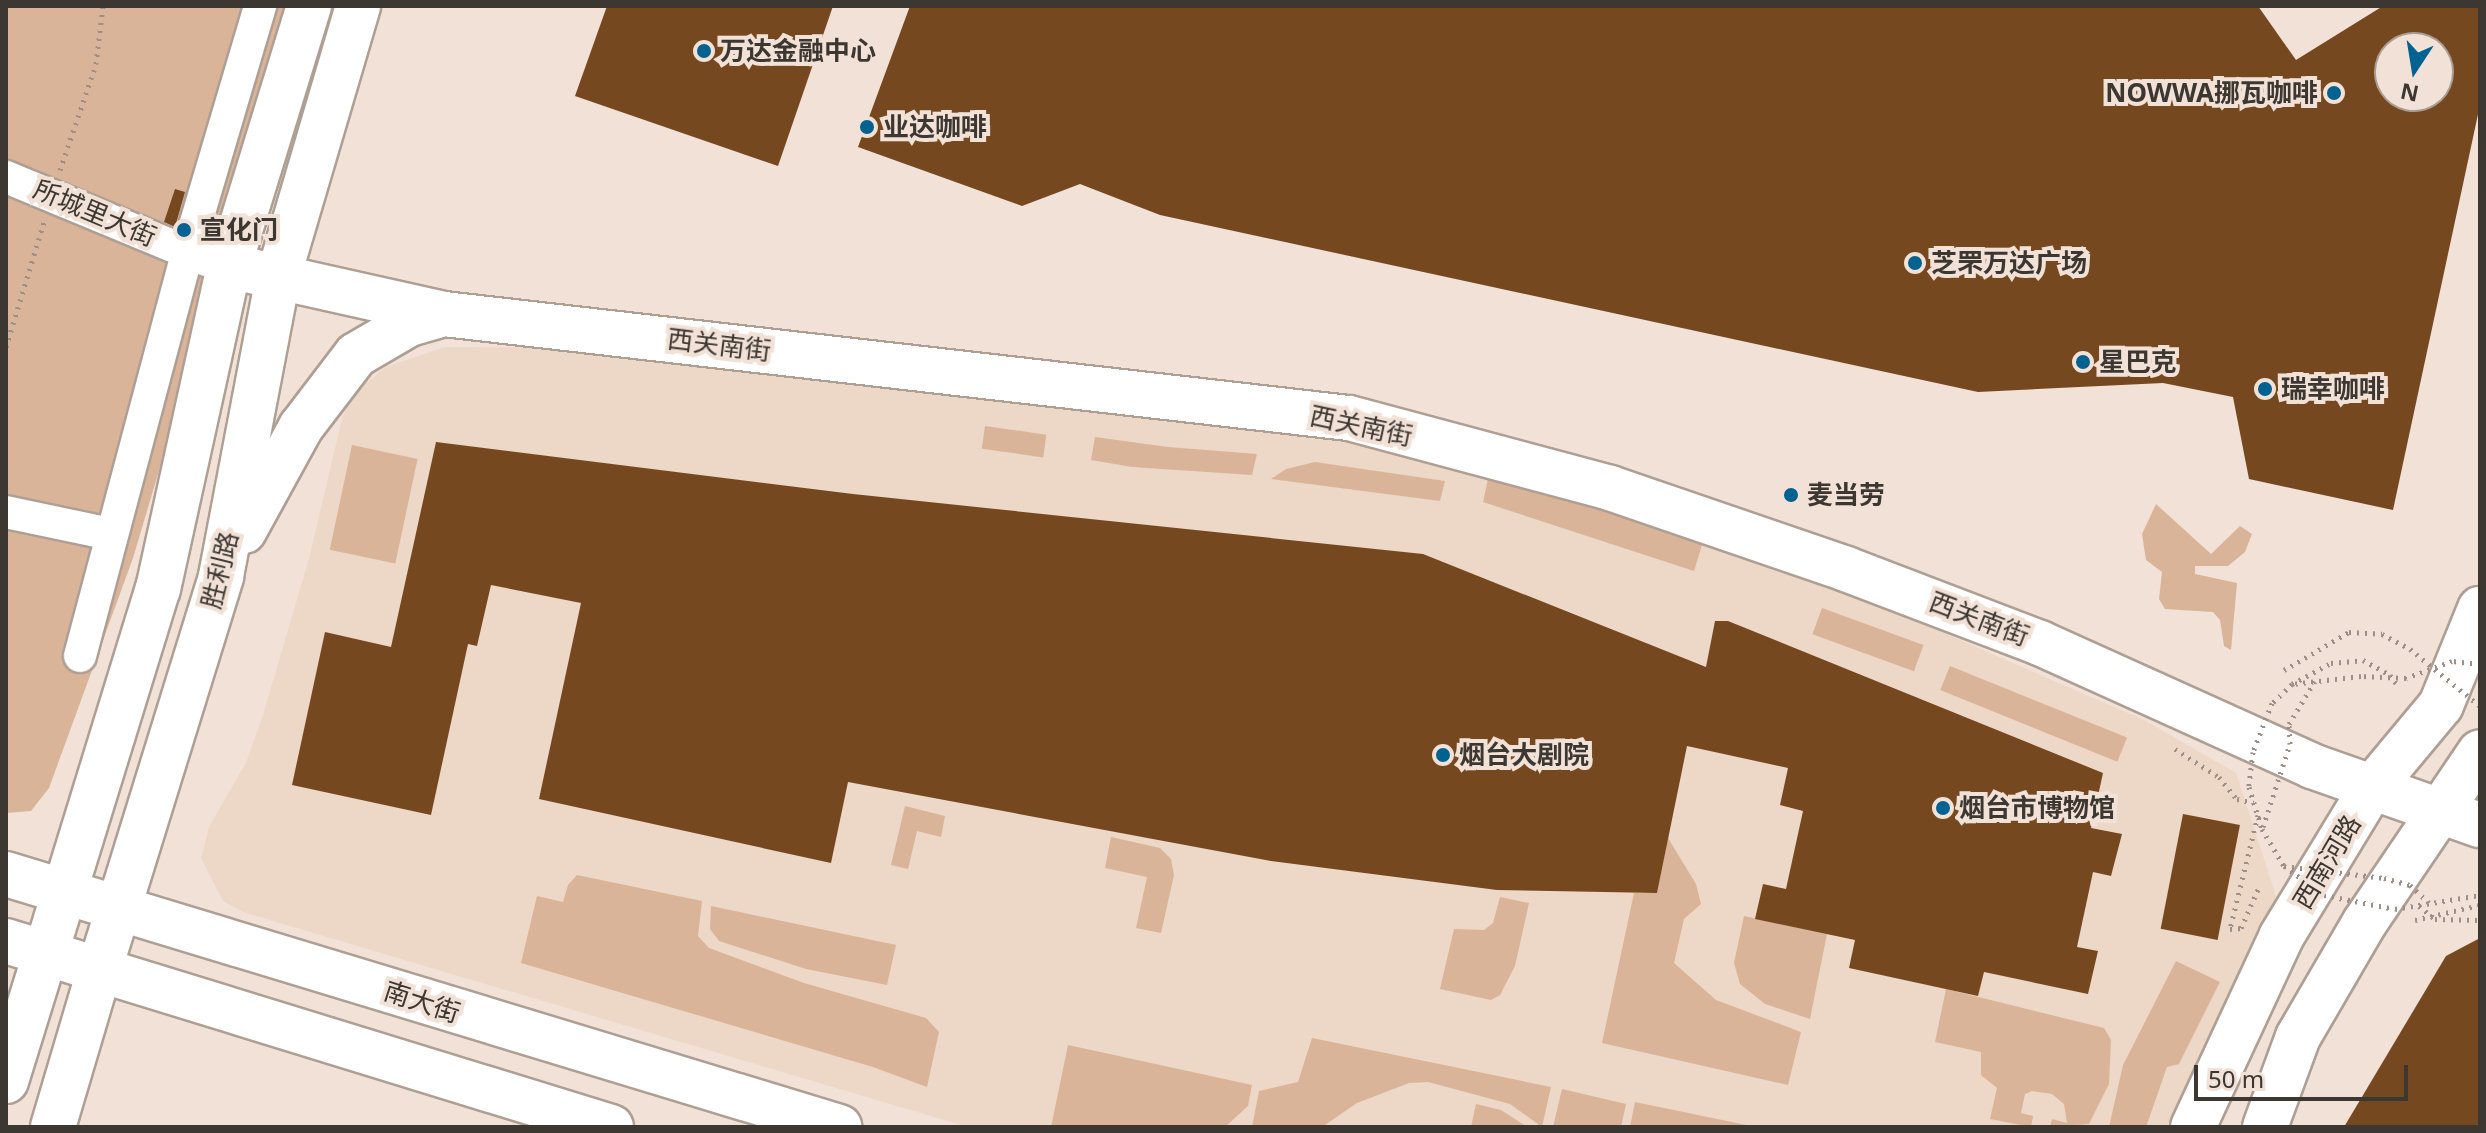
<!DOCTYPE html>
<meta charset="utf-8">
<style>
body{margin:0}
#map{position:relative;width:2486px;height:1133px;overflow:hidden;background:#f1e1d6;font-family:"Noto Sans","Noto Sans SC",sans-serif}
div>[style]{position:absolute}
.built>*{inset:0;background:#edd7c6}
.green>*{inset:0;background:#dab498;transform-origin:0 0}
.building>*{inset:0;background:#764820;transform-origin:0 0}
.path>*{height:5px;margin-top:-2.5px;transform-origin:0;background:repeating-linear-gradient(90deg,#9b8f87 0 2px,transparent 0 8px)}
.roads{filter:drop-shadow(2px 0 #ae9f94) drop-shadow(-2px 0 #ae9f94) drop-shadow(0 2px #ae9f94) drop-shadow(0 -2px #ae9f94)}
.street>*{height:32px;margin:-16px;padding:0 16px;transform-origin:16px;border-radius:16px;background:#fff}
.secondary>*{height:44px;margin:-22px;padding:0 22px;transform-origin:22px;border-radius:22px;background:#fff}
.primary>*{height:44px;margin:-22px;padding:0 22px;transform-origin:22px;border-radius:22px;background:#fff}
.path-bridge>*{height:5px;margin-top:-2.5px;transform-origin:0;background:repeating-linear-gradient(90deg,#9b8f87 0 2px,transparent 0 8px)}
.dots>*{width:22px;height:22px;translate:-50% -50%;box-sizing:border-box;border:4px solid #f1e1d6;border-radius:50%}
span{translate:-50% -50%;white-space:nowrap;text-align:center;line-height:1.15;-webkit-text-stroke:8px #f1e1d6;paint-order:stroke}
.poi-label{font-size:26px;color:#3d3732;font-weight:700}
.left{translate:0 -50%;text-align:left}
.right{translate:-100% -50%;text-align:right}
.street-label{font-size:26px;color:#3d3732}
.frame{position:absolute;inset:0;border:8px solid #3d3732;pointer-events:none}
.north{position:absolute;left:2374px;top:32px;width:80px;height:80px;box-sizing:border-box;background:#f1e1d6;border:2px solid #a99d94;border-radius:50%;rotate:192deg;font-size:22px;font-weight:700;line-height:32px;text-align:center;color:#3d3732}
.north::after{content:'';display:block;margin:auto;width:28px;height:36px;background:#006291;clip-path:polygon(50% 0,100% 100%,50% 72%,0 100%)}
.scale{position:absolute;left:2194px;top:1065px;width:214px;height:36px;box-sizing:border-box;border:4px solid #3d3732;border-top:0;padding-left:10px;font-size:24px;line-height:28px;white-space:nowrap;color:#3d3732;-webkit-text-stroke:6px #f1e1d6;paint-order:stroke}
</style>
<div id="map">
<div class="built">
<i style="clip-path:polygon(446px 347px,554px 348px,1316px 429px,1562px 485px,1826px 582px,2144px 720px,2236px 773px,2276px 896px,2168px 1127px,968px 1127px,243px 912px,223px 901px,201px 858px,209px 827px,246px 763px,263px 715px,309px 559px,343px 415px,355px 393px,386px 367px)"></i>
</div>
<div class="green">
<i style="clip-path:polygon(6px 6px,297px 6px,133px 558px,49px 788px,31px 811px,6px 813px)"></i>
<i style="left:985px;top:426px;width:62px;height:23px;rotate:8deg"></i>
<i style="clip-path:polygon(1095px 437px,1168px 447px,1257px 454px,1252px 475px,1132px 467px,1091px 460px)"></i>
<i style="left:352px;top:445px;width:67px;height:107px;rotate:12deg"></i>
<i style="clip-path:polygon(1315px 462px,1445px 481px,1440px 501px,1271px 479px,1286px 469px)"></i>
<i style="clip-path:polygon(1488px 479px,1598px 507px,1702px 545px,1694px 571px,1483px 502px)"></i>
<i style="clip-path:polygon(2156px 504px,2211px 554px,2240px 526px,2252px 534px,2245px 552px,2228px 566px,2195px 566px,2195px 574px,2237px 583px,2231px 650px,2224px 646px,2220px 620px,2213px 612px,2165px 609px,2159px 599px,2162px 572px,2146px 560px,2142px 534px)"></i>
<i style="left:1822px;top:608px;width:108px;height:28px;rotate:20deg"></i>
<i style="left:1950px;top:666px;width:191px;height:26px;rotate:22deg"></i>
<i style="clip-path:polygon(905px 806px,945px 816px,941px 837px,917px 831px,908px 869px,891px 865px)"></i>
<i style="clip-path:polygon(1111px 837px,1160px 848px,1171px 859px,1174px 875px,1161px 933px,1136px 928px,1147px 877px,1105px 868px)"></i>
<i style="clip-path:polygon(1668px 838px,1696px 884px,1701px 904px,1684px 919px,1674px 963px,1716px 1000px,1801px 1032px,1788px 1085px,1602px 1043px,1634px 893px,1657px 893px)"></i>
<i style="clip-path:polygon(577px 875px,702px 901px,698px 936px,709px 948px,804px 983px,926px 1018px,939px 1032px,927px 1087px,873px 1067px,521px 963px,537px 896px,563px 902px,568px 885px)"></i>
<i style="clip-path:polygon(1500px 897px,1529px 903px,1515px 966px,1500px 995px,1491px 1000px,1440px 989px,1454px 929px,1484px 930px,1493px 923px)"></i>
<i style="clip-path:polygon(711px 906px,896px 945px,887px 985px,806px 969px,719px 941px,710px 929px)"></i>
<i style="clip-path:polygon(1744px 916px,1827px 934px,1810px 1019px,1765px 1004px,1740px 984px,1734px 963px)"></i>
<i style="clip-path:polygon(2176px 961px,2220px 982px,2179px 1064px,2167px 1067px,2146px 1127px,2109px 1127px,2123px 1065px)"></i>
<i style="clip-path:polygon(1946px 989px,2104px 1028px,2111px 1040px,2109px 1084px,2089px 1124px,2050px 1127px,2052px 1119px,2067px 1123px,2064px 1104px,2052px 1094px,2032px 1091px,2025px 1094px,2021px 1113px,2033px 1116px,2031px 1127px,1990px 1119px,1997px 1088px,1981px 1075px,1981px 1052px,1935px 1042px)"></i>
<i style="clip-path:polygon(1312px 1038px,1551px 1087px,1542px 1127px,1510px 1104px,1428px 1082px,1409px 1083px,1357px 1103px,1322px 1127px,1252px 1127px,1259px 1091px,1298px 1082px)"></i>
<i style="clip-path:polygon(1068px 1045px,1252px 1085px,1248px 1106px,1225px 1127px,1051px 1127px)"></i>
<i style="clip-path:polygon(1562px 1089px,1626px 1104px,1621px 1127px,1553px 1127px)"></i>
<i style="clip-path:polygon(1635px 1102px,1756px 1127px,1630px 1127px)"></i>
<i style="clip-path:polygon(1476px 1104px,1501px 1110px,1527px 1127px,1471px 1127px)"></i>
</div>
<div class="building">
<i style="clip-path:polygon(607px 6px,833px 6px,778px 166px,575px 96px)"></i>
<i style="clip-path:polygon(evenodd,910px 6px,2258px 6px,2296px 60px,2383px 6px,2480px 6px,2480px 105px,2393px 510px,2249px 479px,2233px 397px,2163px 383px,1978px 392px,1160px 215px,1080px 184px,1022px 206px,858px 147px,910px 6px,2390px 48px,2438px 48px,2438px 96px,2390px 96px,2390px 48px)"></i>
<i style="clip-path:polygon(175px 189px,185px 192px,175px 227px,164px 222px)"></i>
<i style="clip-path:polygon(436px 442px,853px 494px,1423px 554px,1706px 667px,1715px 621px,1728px 621px,2103px 773px,2091px 828px,2122px 834px,2111px 876px,2093px 872px,2077px 947px,2098px 951px,2088px 994px,1984px 972px,1978px 996px,1849px 968px,1855px 940px,1755px 919px,1763px 884px,1786px 889px,1803px 811px,1780px 805px,1788px 768px,1687px 746px,1657px 893px,1497px 890px,1271px 861px,848px 782px,831px 863px,539px 799px,581px 603px,491px 585px,477px 646px,468px 644px,431px 815px,292px 785px,325px 632px,391px 647px)"></i>
<i style="left:2183px;top:814px;width:58px;height:117px;rotate:11deg"></i>
<i style="clip-path:polygon(2480px 938px,2480px 1127px,2344px 1127px,2446px 956px)"></i>
</div>
<div class="path">
<i style="left:60px;top:170px;width:112px;rotate:-71.2deg"></i>
<i style="left:96px;top:64px;width:58px;rotate:-83.1deg"></i>
<i style="left:6px;top:347px;width:131px;rotate:-73.1deg"></i>
<i style="left:2284px;top:670px;width:75px;rotate:-30.3deg"></i>
<i style="left:2349px;top:632px;width:33px;rotate:3deg"></i>
<i style="left:2382px;top:634px;width:32px;rotate:28deg"></i>
<i style="left:2292px;top:684px;width:44px;rotate:-28.3deg"></i>
<i style="left:2331px;top:663px;width:32px;rotate:-5deg"></i>
<i style="left:2363px;top:660px;width:31px;rotate:29deg"></i>
<i style="left:2390px;top:675px;width:14px;rotate:54deg"></i>
<i style="left:2175px;top:749px;width:52px;rotate:32.5deg"></i>
<i style="left:2219px;top:777px;width:28px;rotate:51deg"></i>
<i style="left:2237px;top:799px;width:17px;rotate:13deg"></i>
<i style="left:2258px;top:815px;width:117px;rotate:103.8deg"></i>
<i style="left:2230px;top:929px;width:11px;rotate:-5deg"></i>
<i style="left:2241px;top:928px;width:47px;rotate:-66.2deg"></i>
<i style="left:2419px;top:906px;width:21px;rotate:39deg"></i>
<i style="left:2435px;top:919px;width:45px;rotate:1.3deg"></i>
<i style="left:2415px;top:920px;width:67px;rotate:-13deg"></i>
</div>
<div class="roads">
<div class="street">
<i style="left:6px;top:177px;width:217px;rotate:22.5deg"></i>
<i style="left:6px;top:512px;width:106px;rotate:11.9deg"></i>
<i style="left:80px;top:656px;width:417px;rotate:-75.1deg"></i>
<i style="left:187px;top:253px;width:258px;rotate:-73.5deg"></i>
</div>
<div class="secondary">
<i style="left:229px;top:266px;width:220px;rotate:12.6deg"></i>
<i style="left:444px;top:314px;width:911px;rotate:6.56deg"></i>
<i style="left:1349px;top:418px;width:270px;rotate:15deg"></i>
<i style="left:1610px;top:488px;width:250px;rotate:18.9deg"></i>
<i style="left:1846px;top:569px;width:208px;rotate:20.9deg"></i>
<i style="left:2040px;top:643px;width:299px;rotate:24.3deg"></i>
<i style="left:2312px;top:766px;width:178px;rotate:19.4deg"></i>
<i style="left:6px;top:1081px;width:135px;rotate:-72.8deg"></i>
<i style="left:53px;top:1127px;width:166px;rotate:-73.5deg"></i>
<i style="left:2193px;top:1127px;width:209px;rotate:-65.1deg"></i>
<i style="left:2281px;top:937px;width:173px;rotate:-58.7deg"></i>
<i style="left:2371px;top:789px;width:109px;rotate:-50.2deg"></i>
<i style="left:2441px;top:705px;width:104px;rotate:-67.9deg"></i>
<i style="left:2265px;top:1127px;width:96px;rotate:-69.9deg"></i>
<i style="left:2298px;top:1037px;width:133px;rotate:-59.8deg"></i>
<i style="left:2365px;top:922px;width:205px;rotate:-55.9deg"></i>
</div>
<div class="primary">
<i style="left:244px;top:531px;width:119px;rotate:-61.3deg"></i>
<i style="left:301px;top:427px;width:91px;rotate:-52.6deg"></i>
<i style="left:356px;top:355px;width:61px;rotate:-30.3deg"></i>
<i style="left:409px;top:324px;width:36px;rotate:-16deg"></i>
<i style="left:6px;top:874px;width:871px;rotate:16.89deg"></i>
<i style="left:6px;top:941px;width:633px;rotate:17.09deg"></i>
<i style="left:46px;top:952px;width:380px;rotate:-72.9deg"></i>
<i style="left:158px;top:589px;width:331px;rotate:-77.6deg"></i>
<i style="left:229px;top:266px;width:272px;rotate:-72.9deg"></i>
<i style="left:100px;top:968px;width:410px;rotate:-72.8deg"></i>
<i style="left:221px;top:576px;width:303px;rotate:-79.2deg"></i>
<i style="left:278px;top:278px;width:284px;rotate:-73.6deg"></i>
</div>
</div>
<div class="path-bridge">
<i style="left:2410px;top:649px;width:90px;rotate:39.2deg"></i>
<i style="left:2480px;top:664px;width:28px;rotate:-174deg"></i>
<i style="left:2452px;top:661px;width:49px;rotate:159.7deg"></i>
<i style="left:2406px;top:678px;width:45px;rotate:-177.5deg"></i>
<i style="left:2361px;top:676px;width:69px;rotate:173.4deg"></i>
<i style="left:2292px;top:684px;width:28px;rotate:136deg"></i>
<i style="left:2272px;top:703px;width:53px;rotate:111.2deg"></i>
<i style="left:2253px;top:752px;width:35px;rotate:97deg"></i>
<i style="left:2249px;top:787px;width:44px;rotate:72.8deg"></i>
<i style="left:2262px;top:829px;width:43px;rotate:59.3deg"></i>
<i style="left:2284px;top:866px;width:49px;rotate:35.9deg"></i>
<i style="left:2324px;top:895px;width:72px;rotate:11.2deg"></i>
<i style="left:2395px;top:909px;width:86px;rotate:-9.4deg"></i>
<i style="left:2263px;top:827px;width:87px;rotate:-72deg"></i>
<i style="left:2290px;top:744px;width:20px;rotate:-93deg"></i>
<i style="left:2289px;top:724px;width:50px;rotate:-58.8deg"></i>
<i style="left:2284px;top:866px;width:101px;rotate:6.8deg"></i>
<i style="left:2384px;top:878px;width:27px;rotate:15deg"></i>
<i style="left:2410px;top:885px;width:26px;rotate:43deg"></i>
</div>
<div class="dots">
<i style="left:704px;top:51px;background:#006291"></i>
<i style="left:2334px;top:93px;background:#006291"></i>
<i style="left:867px;top:127px;background:#006291"></i>
<i style="left:184px;top:230px;background:#006291"></i>
<i style="left:1915px;top:263px;background:#006291"></i>
<i style="left:2083px;top:362px;background:#006291"></i>
<i style="left:2265px;top:389px;background:#006291"></i>
<i style="left:1791px;top:495px;background:#006291"></i>
<i style="left:1443px;top:755px;background:#006291"></i>
<i style="left:1943px;top:808px;background:#006291"></i>
</div>
<div class="poi-label">
<span class="left" style="left:720px;top:51px">万达金融中心</span>
<span class="right" style="left:2318px;top:93px">NOWWA挪瓦咖啡</span>
<span class="left" style="left:883px;top:127px">业达咖啡</span>
<span class="left" style="left:200px;top:230px">宣化门</span>
<span class="left" style="left:1931px;top:263px">芝罘万达广场</span>
<span class="left" style="left:2099px;top:362px">星巴克</span>
<span class="left" style="left:2281px;top:389px">瑞幸咖啡</span>
<span class="left" style="left:1807px;top:495px">麦当劳</span>
<span class="left" style="left:1459px;top:755px">烟台大剧院</span>
<span class="left" style="left:1959px;top:808px">烟台市博物馆</span>
</div>
<div class="street-label">
<span style="left:95px;top:213px;rotate:23deg">所城里大街</span>
<span style="left:719px;top:345px;rotate:7deg">西关南街</span>
<span style="left:1361px;top:426px;rotate:12deg">西关南街</span>
<span style="left:220px;top:570px;rotate:-76deg">胜利路</span>
<span style="left:1979px;top:619px;rotate:21deg">西关南街</span>
<span style="left:2327px;top:862px;rotate:-59deg">西南河路</span>
<span style="left:422px;top:1002px;rotate:18deg">南大街</span>
</div>
<div class="frame"></div>
<div class="north">N</div>
<div class="scale">50 m</div>
</div>
